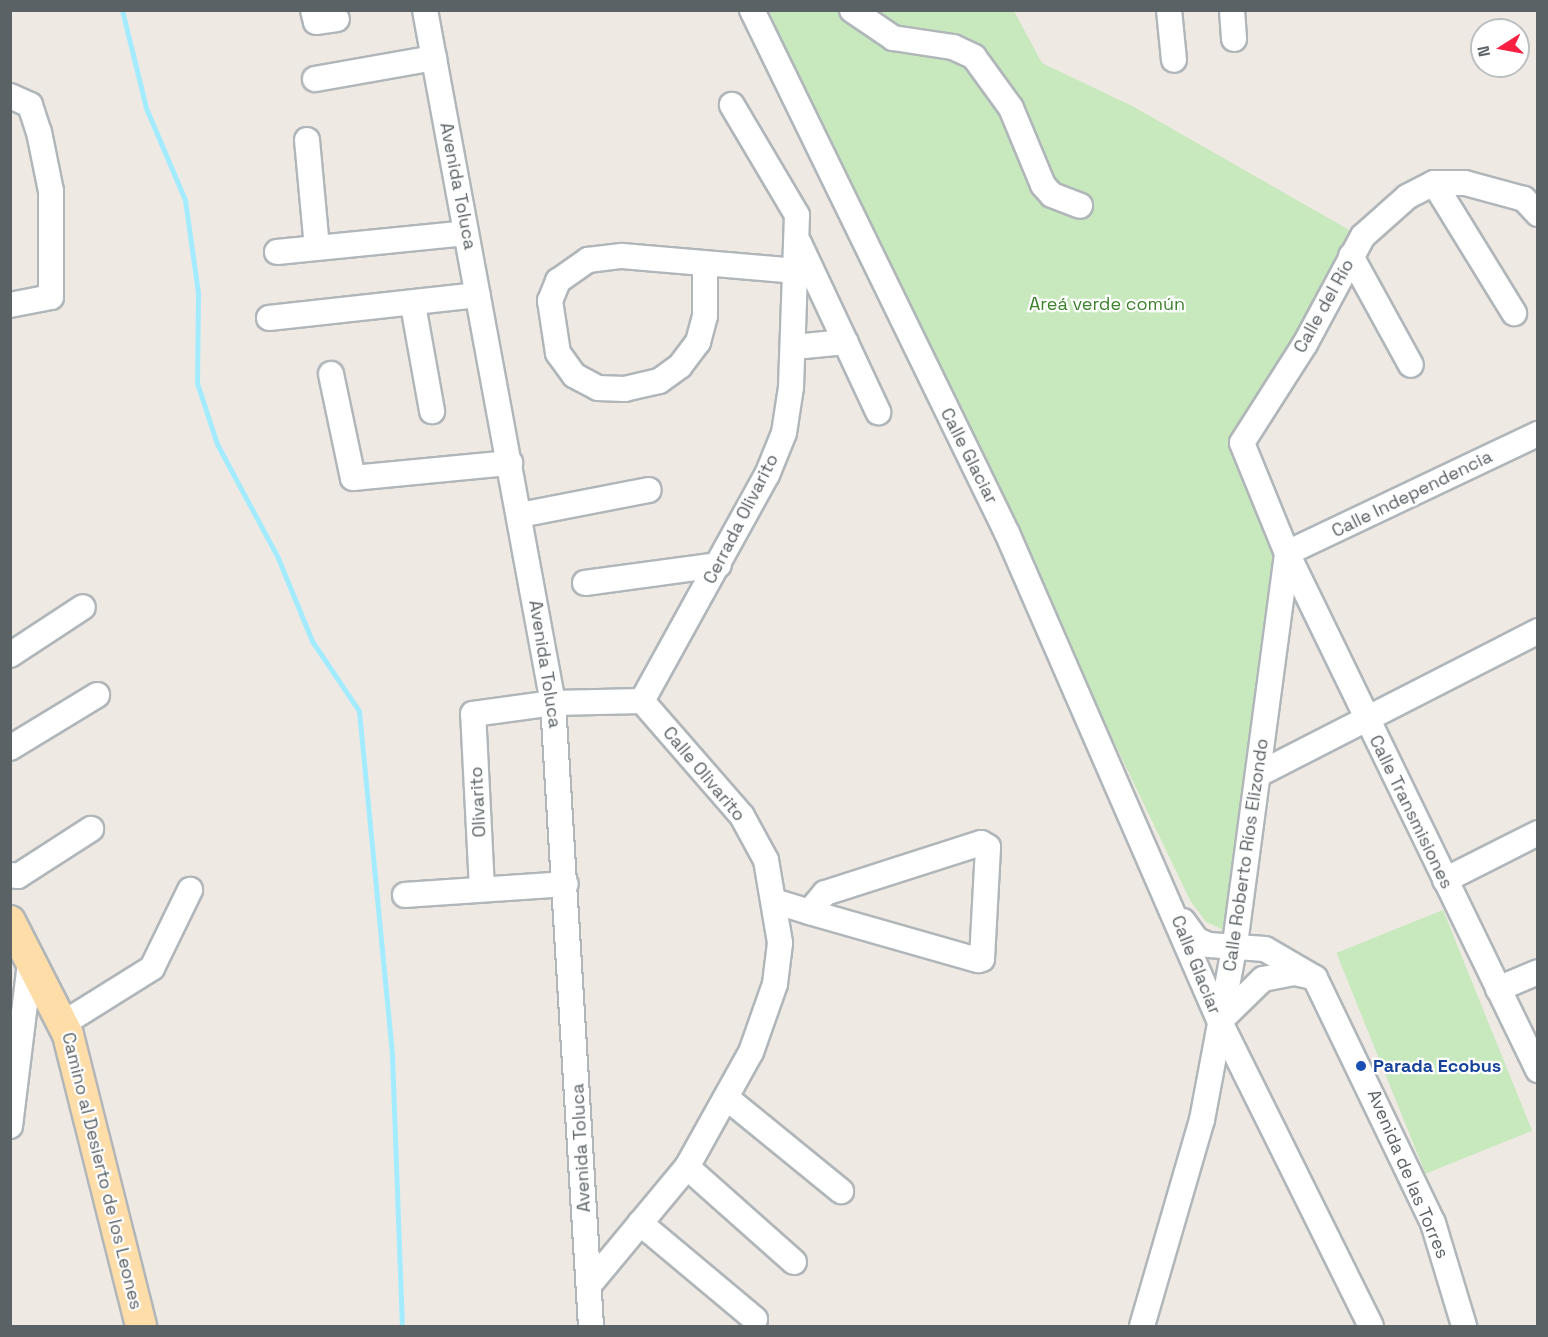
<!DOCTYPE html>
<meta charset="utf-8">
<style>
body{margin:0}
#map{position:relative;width:1548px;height:1337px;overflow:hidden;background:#efe9e3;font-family:"Space Grotesk",sans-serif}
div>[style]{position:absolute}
.green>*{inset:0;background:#c7e9bd;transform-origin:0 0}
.stream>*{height:5px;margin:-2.5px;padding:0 2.5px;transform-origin:2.5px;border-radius:2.5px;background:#a3ecff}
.roads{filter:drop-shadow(2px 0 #b0b6b9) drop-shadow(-2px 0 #b0b6b9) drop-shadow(0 2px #b0b6b9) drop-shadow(0 -2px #b0b6b9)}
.minor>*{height:24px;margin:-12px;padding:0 12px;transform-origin:12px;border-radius:12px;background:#fff}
.major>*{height:30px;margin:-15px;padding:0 15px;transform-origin:15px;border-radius:15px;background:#ffdda8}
.dots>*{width:16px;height:16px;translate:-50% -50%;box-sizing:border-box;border:3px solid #fff;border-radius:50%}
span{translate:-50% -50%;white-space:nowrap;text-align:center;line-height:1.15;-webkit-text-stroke:4.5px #fff;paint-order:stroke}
.street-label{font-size:18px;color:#5b6265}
.park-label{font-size:18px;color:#3c822c}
.transit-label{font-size:18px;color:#164399;font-weight:700}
.left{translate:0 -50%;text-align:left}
.frame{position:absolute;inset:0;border:12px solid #5b6265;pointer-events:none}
.north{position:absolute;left:1470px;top:18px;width:60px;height:60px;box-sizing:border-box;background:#fff;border:2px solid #bdc0c1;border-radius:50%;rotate:259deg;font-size:16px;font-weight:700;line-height:24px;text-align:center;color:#5b6265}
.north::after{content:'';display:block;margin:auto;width:21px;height:27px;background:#f81f40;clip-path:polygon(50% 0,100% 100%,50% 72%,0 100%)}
</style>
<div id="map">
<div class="green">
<i style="clip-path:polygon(769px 11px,1014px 11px,1042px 63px,1134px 107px,1358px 235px,1242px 443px,1287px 553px,1224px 930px,1206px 922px,1190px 900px,849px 191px)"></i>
<i style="left:1443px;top:910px;width:238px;height:115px;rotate:68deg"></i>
</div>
<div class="stream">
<i style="left:122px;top:10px;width:101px;rotate:76.2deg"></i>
<i style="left:146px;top:108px;width:100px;rotate:67deg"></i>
<i style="left:185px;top:200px;width:93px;rotate:82deg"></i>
<i style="left:198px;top:292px;width:91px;rotate:90.6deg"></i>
<i style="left:197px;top:383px;width:64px;rotate:71.8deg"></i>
<i style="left:217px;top:444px;width:129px;rotate:61.8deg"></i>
<i style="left:278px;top:558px;width:90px;rotate:67.7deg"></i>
<i style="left:312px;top:641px;width:84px;rotate:56.1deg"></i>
<i style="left:359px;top:711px;width:346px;rotate:84.5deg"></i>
<i style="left:392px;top:1055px;width:271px;rotate:87.9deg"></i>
</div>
<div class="roads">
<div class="minor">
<i style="left:313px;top:10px;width:12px;rotate:76deg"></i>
<i style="left:316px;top:22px;width:21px;rotate:-8deg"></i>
<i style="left:425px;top:10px;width:705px;rotate:79.54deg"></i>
<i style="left:553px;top:703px;width:624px;rotate:86.51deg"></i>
<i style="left:752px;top:10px;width:582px;rotate:64.01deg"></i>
<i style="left:1007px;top:533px;width:533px;rotate:66.46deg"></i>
<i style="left:1220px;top:1022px;width:339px;rotate:63.6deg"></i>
<i style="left:852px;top:10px;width:50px;rotate:34.3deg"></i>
<i style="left:893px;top:38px;width:61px;rotate:8.5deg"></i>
<i style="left:953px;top:47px;width:23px;rotate:25deg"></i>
<i style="left:974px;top:57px;width:63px;rotate:54deg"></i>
<i style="left:1011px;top:108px;width:83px;rotate:67.4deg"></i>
<i style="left:1043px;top:185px;width:13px;rotate:48deg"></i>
<i style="left:1052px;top:195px;width:30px;rotate:21deg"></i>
<i style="left:1169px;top:10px;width:50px;rotate:84.3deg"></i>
<i style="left:1232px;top:10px;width:29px;rotate:86deg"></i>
<i style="left:315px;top:79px;width:121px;rotate:-10deg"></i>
<i style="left:10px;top:96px;width:22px;rotate:24deg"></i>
<i style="left:30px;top:105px;width:28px;rotate:72deg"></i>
<i style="left:39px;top:132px;width:60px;rotate:78.5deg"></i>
<i style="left:51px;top:191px;width:106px;rotate:90deg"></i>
<i style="left:51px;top:297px;width:42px;rotate:169deg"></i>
<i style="left:307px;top:140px;width:108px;rotate:84.7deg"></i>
<i style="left:1434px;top:183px;width:153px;rotate:58.4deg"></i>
<i style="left:1538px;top:214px;width:21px;rotate:-133deg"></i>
<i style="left:1524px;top:199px;width:61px;rotate:-164.8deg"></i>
<i style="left:1465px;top:183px;width:31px;rotate:180deg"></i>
<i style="left:1434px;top:183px;width:30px;rotate:153deg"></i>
<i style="left:1407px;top:197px;width:59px;rotate:138.4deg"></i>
<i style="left:1363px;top:236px;width:123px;rotate:118.2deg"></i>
<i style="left:1305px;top:344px;width:117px;rotate:122.5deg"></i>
<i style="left:1242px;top:443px;width:119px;rotate:67.8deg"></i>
<i style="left:1287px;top:553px;width:575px;rotate:64.1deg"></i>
<i style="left:799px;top:243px;width:187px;rotate:64.9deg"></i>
<i style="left:277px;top:252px;width:190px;rotate:-5.7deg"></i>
<i style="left:1351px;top:256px;width:124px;rotate:61.2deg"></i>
<i style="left:705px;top:265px;width:51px;rotate:90deg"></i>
<i style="left:705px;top:316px;width:27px;rotate:105deg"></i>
<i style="left:698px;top:342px;width:30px;rotate:127deg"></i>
<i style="left:680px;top:366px;width:26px;rotate:144deg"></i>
<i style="left:659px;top:381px;width:35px;rotate:167deg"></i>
<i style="left:625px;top:389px;width:27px;rotate:-178deg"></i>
<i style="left:598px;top:388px;width:27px;rotate:-152deg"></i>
<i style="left:574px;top:375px;width:27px;rotate:-126deg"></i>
<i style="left:558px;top:353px;width:53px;rotate:-98.7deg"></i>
<i style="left:550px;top:301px;width:22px;rotate:-68deg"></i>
<i style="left:558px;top:281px;width:37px;rotate:-35deg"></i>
<i style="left:588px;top:260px;width:34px;rotate:-7deg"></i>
<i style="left:622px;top:256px;width:176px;rotate:4.9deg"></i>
<i style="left:413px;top:305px;width:108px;rotate:79.8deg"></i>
<i style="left:269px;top:318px;width:210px;rotate:-6.3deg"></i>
<i style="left:794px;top:347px;width:52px;rotate:-5.5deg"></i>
<i style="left:331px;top:374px;width:106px;rotate:78.1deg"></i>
<i style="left:353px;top:478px;width:158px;rotate:-5.5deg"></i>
<i style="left:520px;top:515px;width:131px;rotate:-11deg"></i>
<i style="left:1287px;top:553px;width:278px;rotate:-25.4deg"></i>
<i style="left:585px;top:583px;width:135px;rotate:-7.7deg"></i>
<i style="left:10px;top:655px;width:87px;rotate:-33.3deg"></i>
<i style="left:642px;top:701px;width:258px;rotate:-61.1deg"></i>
<i style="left:767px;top:475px;width:45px;rotate:-68deg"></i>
<i style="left:784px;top:433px;width:47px;rotate:-81.3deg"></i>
<i style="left:791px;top:387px;width:172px;rotate:-88deg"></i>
<i style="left:797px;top:215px;width:128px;rotate:-120.6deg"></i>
<i style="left:10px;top:748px;width:102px;rotate:-31.3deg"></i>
<i style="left:1259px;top:774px;width:314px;rotate:-27.1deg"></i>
<i style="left:10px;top:875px;width:8px;rotate:7deg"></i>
<i style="left:18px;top:876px;width:87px;rotate:-32.8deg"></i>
<i style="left:1445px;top:880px;width:104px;rotate:-26.8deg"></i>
<i style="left:482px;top:889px;width:175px;rotate:-92.9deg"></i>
<i style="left:473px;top:714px;width:81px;rotate:-7.8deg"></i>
<i style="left:553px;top:703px;width:89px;rotate:-1.3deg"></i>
<i style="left:642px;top:701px;width:152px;rotate:49deg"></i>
<i style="left:742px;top:816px;width:50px;rotate:61.4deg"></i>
<i style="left:766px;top:860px;width:84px;rotate:80.4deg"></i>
<i style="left:780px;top:943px;width:41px;rotate:97deg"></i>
<i style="left:775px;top:984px;width:72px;rotate:109.4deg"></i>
<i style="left:751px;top:1052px;width:132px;rotate:119.1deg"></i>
<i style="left:687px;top:1167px;width:153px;rotate:129.7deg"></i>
<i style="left:405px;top:895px;width:161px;rotate:-3.9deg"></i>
<i style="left:777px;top:902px;width:34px;rotate:17deg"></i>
<i style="left:809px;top:912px;width:176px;rotate:15.9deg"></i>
<i style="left:978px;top:960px;width:4px;rotate:-14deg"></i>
<i style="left:982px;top:959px;width:112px;rotate:-86.9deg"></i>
<i style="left:988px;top:847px;width:8px;rotate:-150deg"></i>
<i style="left:981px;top:843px;width:164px;rotate:162.2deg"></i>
<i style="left:825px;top:893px;width:25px;rotate:130deg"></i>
<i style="left:1183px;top:921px;width:24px;rotate:54deg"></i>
<i style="left:1197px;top:940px;width:13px;rotate:23deg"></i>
<i style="left:1209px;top:945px;width:56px;rotate:4.1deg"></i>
<i style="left:1265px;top:949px;width:58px;rotate:30.1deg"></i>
<i style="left:1315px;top:978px;width:272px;rotate:64.3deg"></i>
<i style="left:1433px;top:1223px;width:108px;rotate:73.2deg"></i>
<i style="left:1498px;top:989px;width:43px;rotate:-23deg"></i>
<i style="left:1223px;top:1018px;width:56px;rotate:-44.3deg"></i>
<i style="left:1263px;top:979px;width:33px;rotate:-11deg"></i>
<i style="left:1295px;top:973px;width:17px;rotate:13deg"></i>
<i style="left:64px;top:1023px;width:104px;rotate:-32deg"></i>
<i style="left:152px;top:968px;width:87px;rotate:-64deg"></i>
<i style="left:728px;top:1099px;width:146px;rotate:39.2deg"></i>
<i style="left:10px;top:1126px;width:171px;rotate:-83deg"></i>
<i style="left:687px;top:1167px;width:143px;rotate:41.6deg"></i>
<i style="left:640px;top:1223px;width:150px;rotate:39.9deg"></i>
<i style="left:1142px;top:1326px;width:215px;rotate:-73.8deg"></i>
<i style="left:1202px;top:1120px;width:179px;rotate:-79.4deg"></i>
<i style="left:1235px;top:944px;width:394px;rotate:-82.4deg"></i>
</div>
<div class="major">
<i style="left:10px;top:921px;width:128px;rotate:63deg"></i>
<i style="left:68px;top:1035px;width:300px;rotate:75.9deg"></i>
</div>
</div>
<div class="dots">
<i style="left:1361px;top:1066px;background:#1a4fb4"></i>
</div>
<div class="street-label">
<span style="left:458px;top:186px;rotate:79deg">Avenida Toluca</span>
<span style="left:1324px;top:306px;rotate:-61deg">Calle del Río</span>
<span style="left:969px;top:456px;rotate:63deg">Calle Glaciar</span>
<span style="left:1412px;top:494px;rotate:-26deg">Calle Independencia</span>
<span style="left:741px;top:519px;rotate:-63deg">Cerrada Olivarito</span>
<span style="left:545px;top:664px;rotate:81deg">Avenida Toluca</span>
<span style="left:704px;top:774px;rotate:50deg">Calle Olivarito</span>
<span style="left:478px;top:802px;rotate:-93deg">Olivarito</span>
<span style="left:1411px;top:812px;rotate:64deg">Calle Transmisiones</span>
<span style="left:1246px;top:855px;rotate:-82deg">Calle Roberto Ríos Elizondo</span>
<span style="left:1196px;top:965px;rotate:68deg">Calle Glaciar</span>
<span style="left:581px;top:1148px;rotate:-93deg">Avenida Toluca</span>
<span style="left:102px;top:1171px;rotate:76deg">Camino al Desierto de los Leones</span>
<span style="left:1408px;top:1174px;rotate:67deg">Avenida de las Torres</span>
</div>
<div class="park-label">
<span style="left:1107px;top:304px">Areá verde común</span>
</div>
<div class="transit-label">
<span class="left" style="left:1373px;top:1066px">Parada Ecobus</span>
</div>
<div class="frame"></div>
<div class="north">N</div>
</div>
